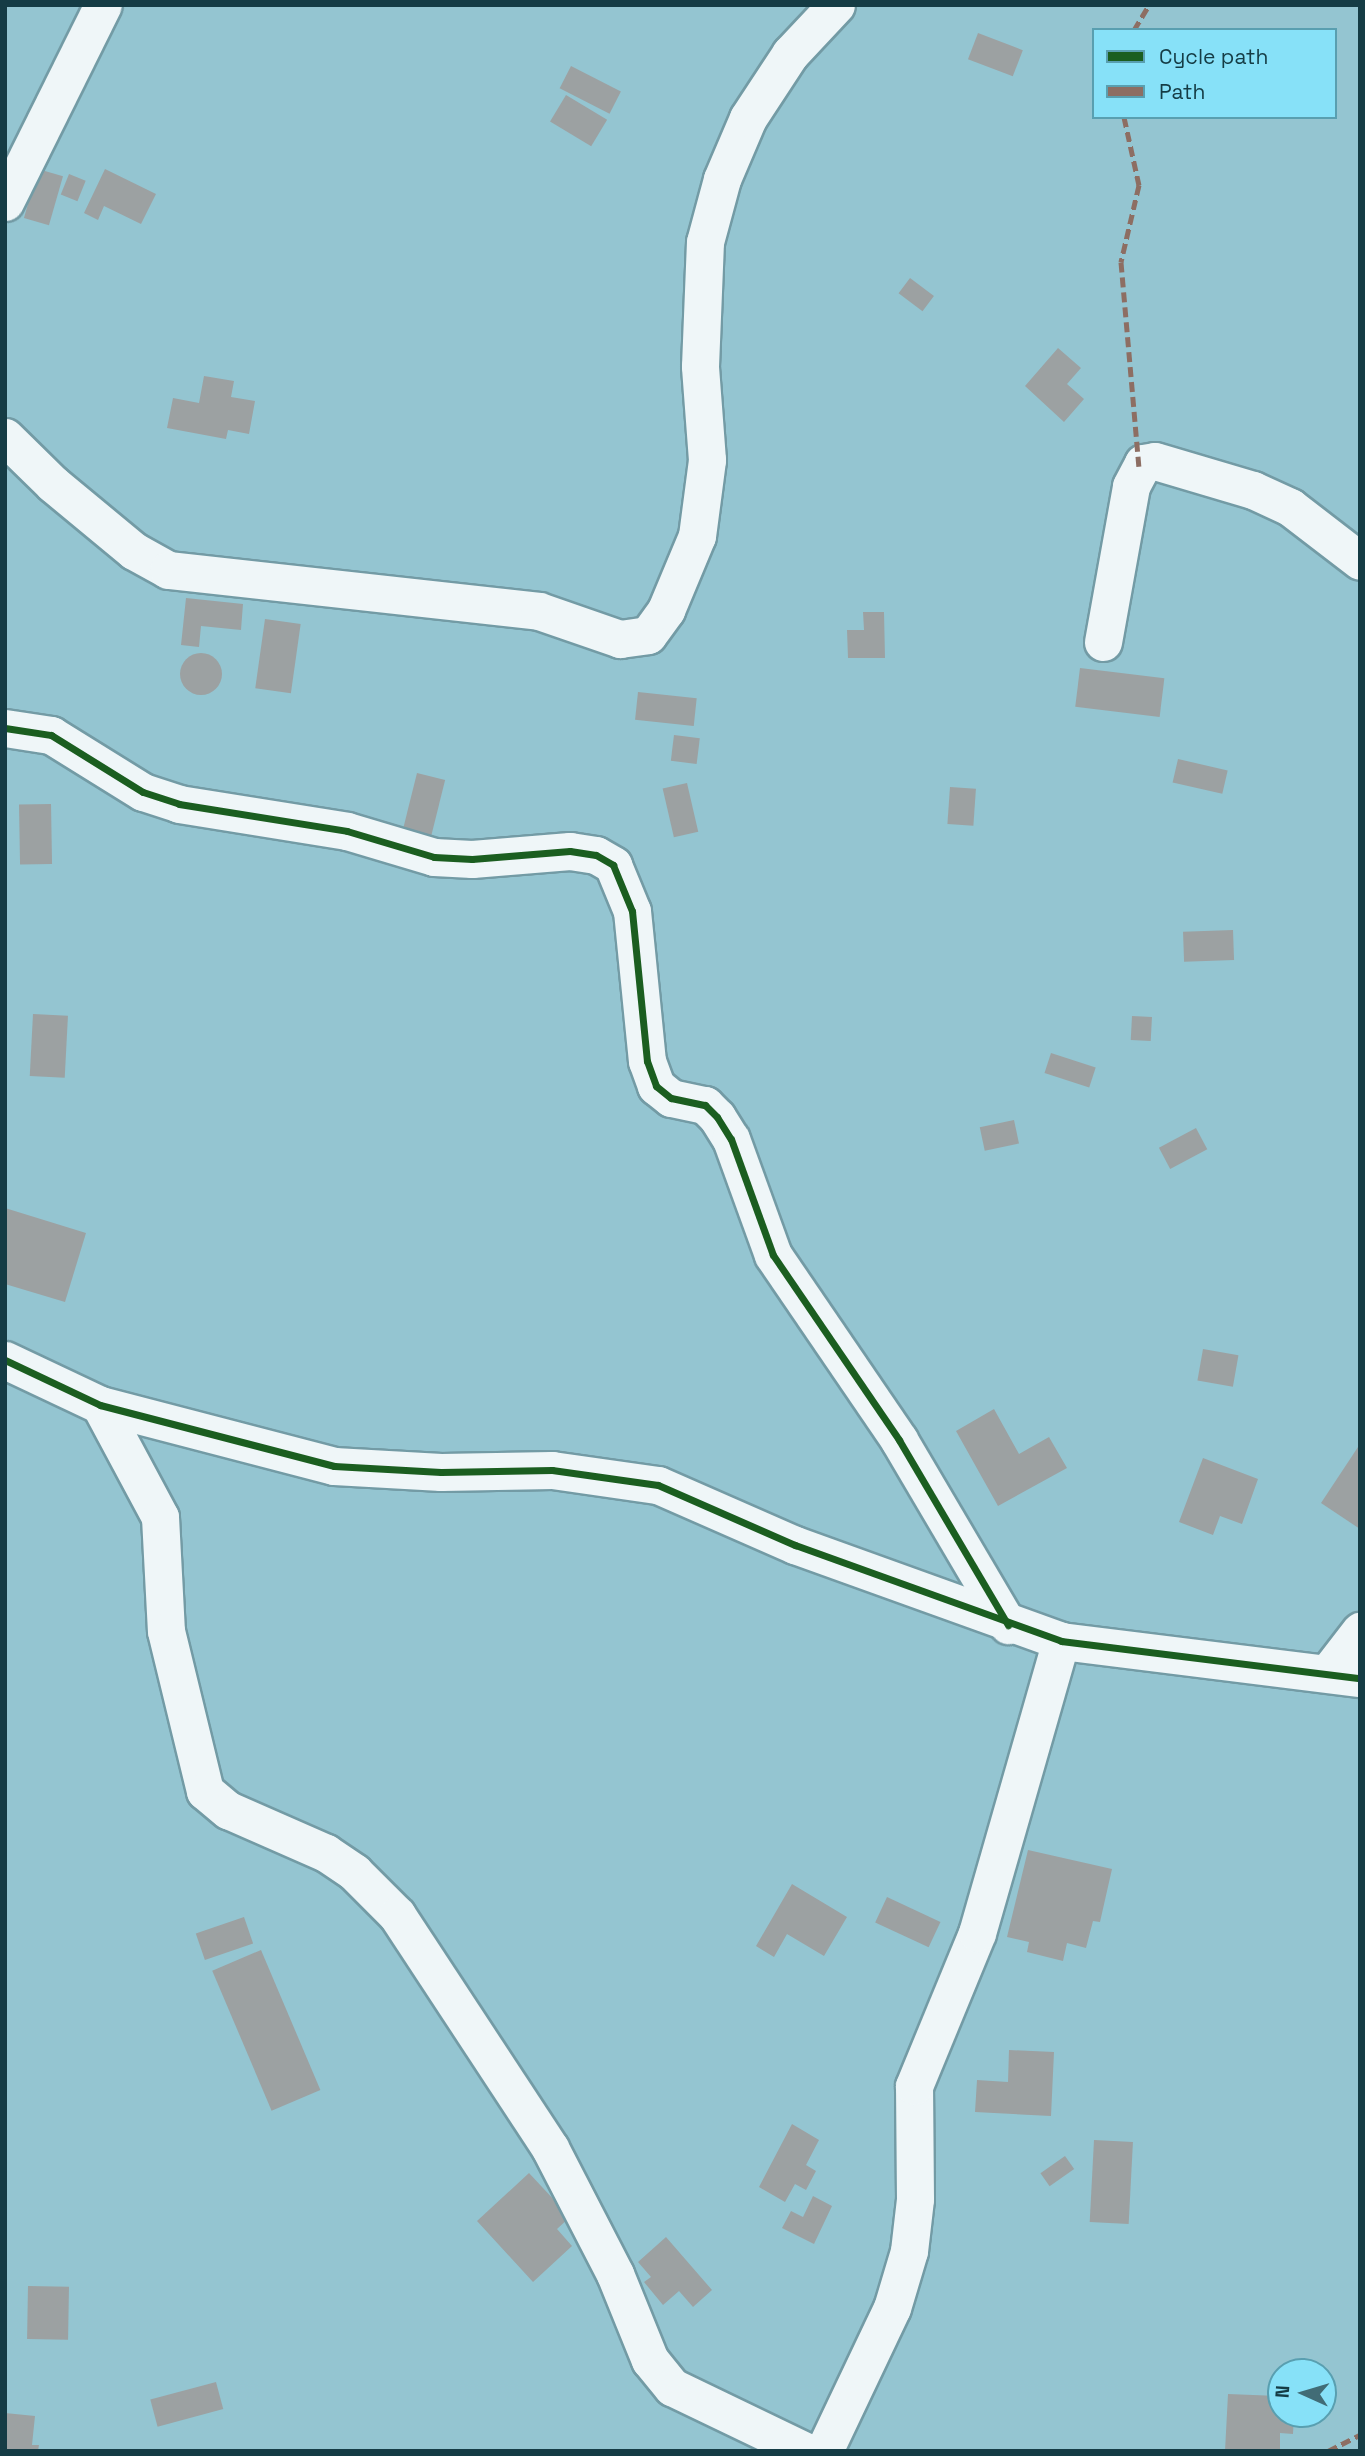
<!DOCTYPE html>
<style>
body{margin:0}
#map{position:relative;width:1365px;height:2456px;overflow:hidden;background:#94c5d1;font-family:"Space Grotesk",sans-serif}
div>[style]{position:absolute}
.building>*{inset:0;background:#9ca1a2;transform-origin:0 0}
.round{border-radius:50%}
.roads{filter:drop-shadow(2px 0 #739ba5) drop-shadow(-2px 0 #739ba5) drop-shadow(0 2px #739ba5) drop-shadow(0 -2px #739ba5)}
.street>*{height:37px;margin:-18.5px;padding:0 18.5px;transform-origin:18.5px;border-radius:18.5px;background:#eff6f8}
.quiet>*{height:5px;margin-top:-2.5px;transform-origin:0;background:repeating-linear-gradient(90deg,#8d6e63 0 10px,transparent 0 15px)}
.cycleway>*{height:7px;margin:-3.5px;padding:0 3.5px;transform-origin:3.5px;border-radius:3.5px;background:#1b5e20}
span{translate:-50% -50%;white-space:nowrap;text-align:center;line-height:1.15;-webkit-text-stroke:7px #87e1f8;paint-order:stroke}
.frame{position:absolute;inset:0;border:7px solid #153c45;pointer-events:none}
.legend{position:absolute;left:1092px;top:28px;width:245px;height:91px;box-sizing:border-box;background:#87e1f8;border:2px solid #599fb0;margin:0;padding:9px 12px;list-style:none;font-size:21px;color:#153c45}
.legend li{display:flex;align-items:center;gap:14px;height:35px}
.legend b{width:35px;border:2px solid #599fb0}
.north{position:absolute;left:1267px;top:2358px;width:70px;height:70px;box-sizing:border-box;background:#87e1f8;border:2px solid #599fb0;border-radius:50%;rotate:274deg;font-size:19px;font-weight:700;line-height:28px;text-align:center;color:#153c45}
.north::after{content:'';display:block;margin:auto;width:24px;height:32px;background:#416c76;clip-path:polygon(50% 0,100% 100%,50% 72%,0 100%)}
</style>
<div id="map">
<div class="building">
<i style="left:978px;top:33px;width:48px;height:28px;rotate:21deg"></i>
<i style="left:571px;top:66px;width:56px;height:25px;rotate:27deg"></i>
<i style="left:566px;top:95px;width:48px;height:31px;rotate:31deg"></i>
<i style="left:38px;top:169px;width:26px;height:51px;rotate:16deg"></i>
<i style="clip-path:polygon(105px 169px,156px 194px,141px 224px,104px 206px,98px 220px,84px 213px)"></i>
<i style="left:69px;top:174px;width:18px;height:22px;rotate:22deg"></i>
<i style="left:910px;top:278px;width:30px;height:19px;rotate:37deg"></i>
<i style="clip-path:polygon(1058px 348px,1081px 368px,1067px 384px,1084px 399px,1064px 422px,1025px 386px)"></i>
<i style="clip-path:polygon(204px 376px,234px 381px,231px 397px,255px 401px,249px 434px,228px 430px,226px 439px,167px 428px,173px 398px,199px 403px)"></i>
<i style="clip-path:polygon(186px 598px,243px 604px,241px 630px,201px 626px,199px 647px,181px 645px)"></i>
<i style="clip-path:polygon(863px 612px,884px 612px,885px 658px,848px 658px,847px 630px,864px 630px)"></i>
<i style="left:265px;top:619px;width:36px;height:70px;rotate:8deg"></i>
<i class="round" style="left:180px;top:653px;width:42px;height:42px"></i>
<i style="left:1080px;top:668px;width:85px;height:39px;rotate:7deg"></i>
<i style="left:638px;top:692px;width:59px;height:28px;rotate:6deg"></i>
<i style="left:674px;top:735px;width:26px;height:26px;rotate:7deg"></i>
<i style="left:1178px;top:759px;width:51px;height:24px;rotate:13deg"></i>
<i style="left:417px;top:773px;width:29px;height:61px;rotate:14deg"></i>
<i style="left:687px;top:783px;width:50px;height:25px;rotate:77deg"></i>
<i style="left:950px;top:787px;width:26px;height:37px;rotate:4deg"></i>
<i style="left:51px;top:804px;width:60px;height:32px;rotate:89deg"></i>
<i style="left:1233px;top:930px;width:30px;height:50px;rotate:88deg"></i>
<i style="left:33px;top:1014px;width:35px;height:62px;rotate:3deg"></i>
<i style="left:1132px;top:1016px;width:20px;height:24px;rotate:3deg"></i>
<i style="left:1051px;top:1053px;width:47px;height:21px;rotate:18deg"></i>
<i style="left:1014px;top:1120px;width:24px;height:35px;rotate:78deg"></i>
<i style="left:1196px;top:1128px;width:24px;height:42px;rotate:62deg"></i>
<i style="clip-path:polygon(5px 1208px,86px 1233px,65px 1302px,5px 1284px)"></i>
<i style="left:1203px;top:1349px;width:36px;height:32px;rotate:10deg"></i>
<i style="clip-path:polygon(994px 1409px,1019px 1454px,1049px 1437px,1067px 1468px,998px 1506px,956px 1431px)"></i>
<i style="clip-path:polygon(1360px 1444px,1360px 1529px,1321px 1503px)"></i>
<i style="clip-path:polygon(1203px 1458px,1258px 1479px,1242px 1524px,1220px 1516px,1213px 1535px,1179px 1522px)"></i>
<i style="clip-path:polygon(1028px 1850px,1112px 1869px,1100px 1922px,1093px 1921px,1086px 1948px,1067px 1943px,1063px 1961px,1027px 1952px,1029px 1942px,1007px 1937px)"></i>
<i style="clip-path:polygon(792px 1884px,847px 1917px,824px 1956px,787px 1934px,774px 1957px,756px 1946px)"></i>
<i style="left:887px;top:1897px;width:59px;height:28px;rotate:25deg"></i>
<i style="left:244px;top:1917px;width:28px;height:51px;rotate:71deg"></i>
<i style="left:261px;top:1950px;width:152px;height:53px;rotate:67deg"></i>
<i style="clip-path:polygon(1009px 2050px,1054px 2052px,1051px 2116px,975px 2112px,977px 2080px,1008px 2082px)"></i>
<i style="clip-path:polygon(792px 2124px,819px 2140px,806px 2165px,816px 2171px,806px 2190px,795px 2184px,785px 2202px,759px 2187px)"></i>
<i style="left:1094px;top:2140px;width:39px;height:82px;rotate:3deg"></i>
<i style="left:1065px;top:2156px;width:16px;height:30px;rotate:55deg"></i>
<i style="clip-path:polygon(529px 2173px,570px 2217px,557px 2229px,572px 2246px,533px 2282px,477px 2221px)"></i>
<i style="clip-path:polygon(813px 2196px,832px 2206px,814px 2244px,782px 2228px,791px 2211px,803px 2217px)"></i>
<i style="clip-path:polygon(666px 2237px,712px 2290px,693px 2307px,679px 2291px,663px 2305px,644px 2282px,651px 2277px,638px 2262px)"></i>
<i style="left:28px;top:2286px;width:41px;height:53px;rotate:1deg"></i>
<i style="left:216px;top:2382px;width:28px;height:68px;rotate:75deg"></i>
<i style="clip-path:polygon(1228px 2394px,1281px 2396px,1281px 2414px,1294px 2414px,1293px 2434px,1280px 2433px,1280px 2451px,1225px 2451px)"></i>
<i style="clip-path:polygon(5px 2413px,35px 2416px,32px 2445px,39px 2445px,38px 2451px,5px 2451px)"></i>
</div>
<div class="roads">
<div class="street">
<i style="left:5px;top:202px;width:220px;rotate:-63.6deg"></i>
<i style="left:5px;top:437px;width:67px;rotate:44.4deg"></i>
<i style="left:53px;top:484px;width:105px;rotate:39.6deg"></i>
<i style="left:134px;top:551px;width:39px;rotate:29deg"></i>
<i style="left:168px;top:570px;width:373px;rotate:6.3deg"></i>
<i style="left:539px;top:611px;width:86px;rotate:19.1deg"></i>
<i style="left:620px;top:639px;width:28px;rotate:-8deg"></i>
<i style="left:648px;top:635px;width:31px;rotate:-54deg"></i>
<i style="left:666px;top:610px;width:80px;rotate:-67.3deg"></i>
<i style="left:697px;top:536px;width:77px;rotate:-82.5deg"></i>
<i style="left:707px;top:460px;width:94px;rotate:-94.3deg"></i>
<i style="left:700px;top:366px;width:124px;rotate:-87.7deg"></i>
<i style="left:705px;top:242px;width:65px;rotate:-74.9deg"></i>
<i style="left:722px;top:179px;width:66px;rotate:-66.9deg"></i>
<i style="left:748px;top:118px;width:77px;rotate:-56.7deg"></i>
<i style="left:790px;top:54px;width:67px;rotate:-46.8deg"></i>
<i style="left:1103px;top:642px;width:158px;rotate:-79.8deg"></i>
<i style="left:1131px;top:486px;width:26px;rotate:-62deg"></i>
<i style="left:1143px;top:463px;width:12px;rotate:-9deg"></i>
<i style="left:1155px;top:461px;width:102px;rotate:16.5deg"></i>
<i style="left:1253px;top:490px;width:41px;rotate:24.7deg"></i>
<i style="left:1290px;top:507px;width:88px;rotate:37.6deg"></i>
<i style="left:5px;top:728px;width:47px;rotate:8.7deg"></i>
<i style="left:51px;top:735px;width:108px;rotate:31.8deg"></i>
<i style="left:143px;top:792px;width:38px;rotate:18deg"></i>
<i style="left:179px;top:804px;width:170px;rotate:9.1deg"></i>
<i style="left:347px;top:831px;width:91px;rotate:16.6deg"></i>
<i style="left:434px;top:857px;width:38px;rotate:3deg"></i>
<i style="left:472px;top:859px;width:98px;rotate:-4.7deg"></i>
<i style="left:570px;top:851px;width:26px;rotate:9deg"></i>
<i style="left:596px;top:855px;width:20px;rotate:30deg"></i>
<i style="left:613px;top:865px;width:50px;rotate:67.6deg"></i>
<i style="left:632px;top:911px;width:151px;rotate:84.3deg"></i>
<i style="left:647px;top:1061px;width:27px;rotate:70deg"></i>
<i style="left:656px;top:1086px;width:19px;rotate:39deg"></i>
<i style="left:671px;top:1098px;width:35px;rotate:12deg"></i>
<i style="left:705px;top:1105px;width:17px;rotate:45deg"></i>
<i style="left:717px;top:1117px;width:26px;rotate:58deg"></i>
<i style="left:731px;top:1139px;width:123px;rotate:70.1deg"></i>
<i style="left:773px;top:1255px;width:224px;rotate:55.7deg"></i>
<i style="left:899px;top:1440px;width:215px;rotate:59.5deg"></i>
<i style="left:5px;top:1360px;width:105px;rotate:25.3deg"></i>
<i style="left:100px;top:1405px;width:242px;rotate:14.6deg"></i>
<i style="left:334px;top:1466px;width:107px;rotate:3.2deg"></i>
<i style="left:441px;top:1472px;width:111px;rotate:-1deg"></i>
<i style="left:552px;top:1470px;width:107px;rotate:8.1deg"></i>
<i style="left:658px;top:1485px;width:150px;rotate:23.7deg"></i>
<i style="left:795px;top:1545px;width:283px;rotate:19.8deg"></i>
<i style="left:1061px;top:1641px;width:301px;rotate:7.1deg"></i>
<i style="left:100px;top:1405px;width:127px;rotate:61.8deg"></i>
<i style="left:160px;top:1517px;width:114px;rotate:87deg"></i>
<i style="left:166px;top:1631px;width:165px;rotate:76.3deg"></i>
<i style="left:205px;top:1791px;width:30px;rotate:40deg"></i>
<i style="left:228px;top:1810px;width:107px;rotate:23.7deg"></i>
<i style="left:326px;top:1853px;width:34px;rotate:34deg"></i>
<i style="left:354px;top:1872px;width:61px;rotate:45deg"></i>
<i style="left:397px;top:1915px;width:279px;rotate:56.7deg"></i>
<i style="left:550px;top:2148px;width:142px;rotate:62.7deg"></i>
<i style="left:615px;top:2274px;width:93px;rotate:67.9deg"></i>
<i style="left:650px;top:2360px;width:35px;rotate:51deg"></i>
<i style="left:672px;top:2387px;width:148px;rotate:25.7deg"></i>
<i style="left:1329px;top:1671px;width:51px;rotate:-52.2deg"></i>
<i style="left:824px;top:2451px;width:158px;rotate:-64.6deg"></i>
<i style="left:892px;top:2308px;width:59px;rotate:-73.4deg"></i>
<i style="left:909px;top:2251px;width:52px;rotate:-83.4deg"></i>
<i style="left:915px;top:2199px;width:113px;rotate:-90.5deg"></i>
<i style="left:914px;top:2086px;width:165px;rotate:-67.6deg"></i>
<i style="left:977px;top:1933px;width:304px;rotate:-74deg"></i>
</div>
</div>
<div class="quiet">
<i style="left:1134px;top:30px;width:29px;rotate:-59deg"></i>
<i style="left:1124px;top:117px;width:70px;rotate:77.6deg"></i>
<i style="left:1139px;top:185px;width:79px;rotate:103.2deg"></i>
<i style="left:1121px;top:262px;width:205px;rotate:85deg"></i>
<i style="left:1328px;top:2451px;width:36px;rotate:-27deg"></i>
</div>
<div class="cycleway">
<i style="left:5px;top:728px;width:47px;rotate:8.7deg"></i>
<i style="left:51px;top:735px;width:108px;rotate:31.8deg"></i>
<i style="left:143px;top:792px;width:38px;rotate:18deg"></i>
<i style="left:179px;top:804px;width:170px;rotate:9.1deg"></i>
<i style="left:347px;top:831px;width:91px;rotate:16.6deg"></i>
<i style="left:434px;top:857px;width:38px;rotate:3deg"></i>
<i style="left:472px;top:859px;width:98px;rotate:-4.7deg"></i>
<i style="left:570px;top:851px;width:26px;rotate:9deg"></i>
<i style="left:596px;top:855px;width:20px;rotate:30deg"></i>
<i style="left:613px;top:865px;width:50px;rotate:67.6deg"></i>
<i style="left:632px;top:911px;width:151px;rotate:84.3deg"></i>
<i style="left:647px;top:1061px;width:27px;rotate:70deg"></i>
<i style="left:656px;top:1086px;width:19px;rotate:39deg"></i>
<i style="left:671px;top:1098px;width:35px;rotate:12deg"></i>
<i style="left:705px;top:1105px;width:17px;rotate:45deg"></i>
<i style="left:717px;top:1117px;width:26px;rotate:58deg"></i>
<i style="left:731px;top:1139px;width:123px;rotate:70.1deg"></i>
<i style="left:773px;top:1255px;width:224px;rotate:55.7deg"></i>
<i style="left:899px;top:1440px;width:215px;rotate:59.5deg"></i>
<i style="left:5px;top:1360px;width:105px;rotate:25.3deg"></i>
<i style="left:100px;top:1405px;width:242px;rotate:14.6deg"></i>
<i style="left:334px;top:1466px;width:107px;rotate:3.2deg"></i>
<i style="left:441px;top:1472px;width:111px;rotate:-1deg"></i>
<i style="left:552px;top:1470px;width:107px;rotate:8.1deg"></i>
<i style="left:658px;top:1485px;width:150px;rotate:23.7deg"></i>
<i style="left:795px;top:1545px;width:283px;rotate:19.8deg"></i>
<i style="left:1061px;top:1641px;width:301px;rotate:7.1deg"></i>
</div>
<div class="frame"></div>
<ul class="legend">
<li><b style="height:9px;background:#1b5e20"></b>Cycle path</li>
<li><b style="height:9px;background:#8d6e63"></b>Path</li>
</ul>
<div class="north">N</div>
</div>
